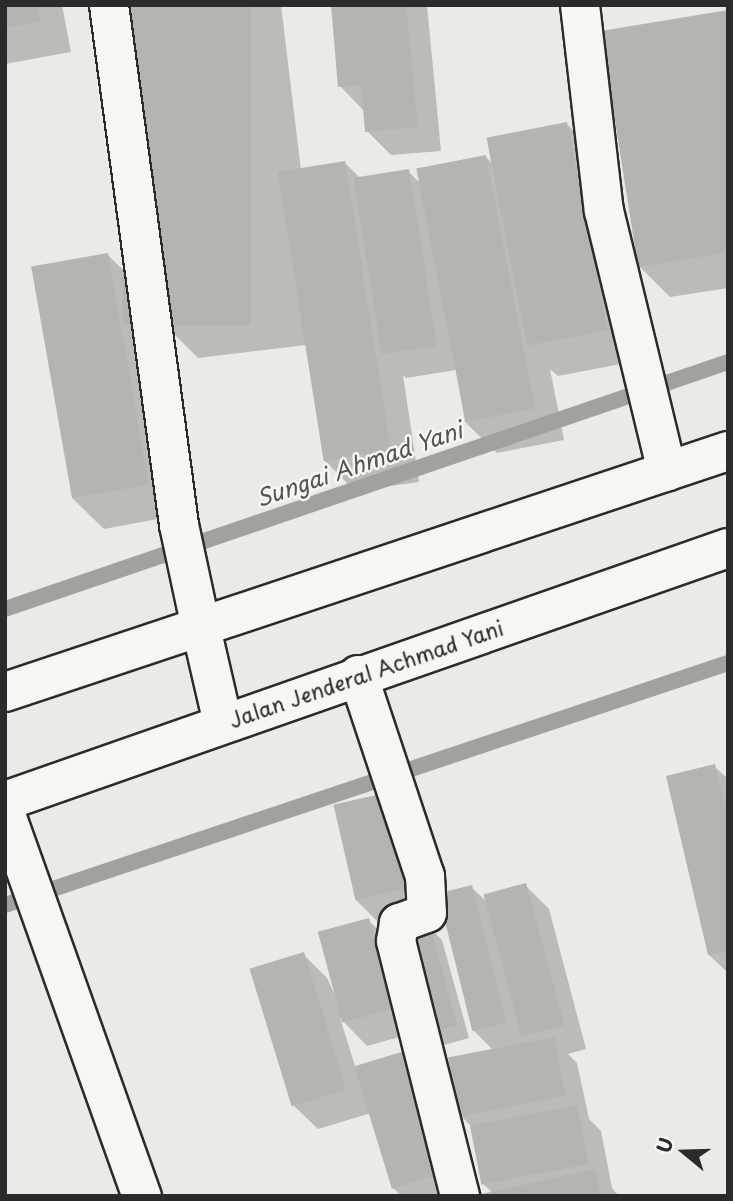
<!DOCTYPE html>
<style>
body{margin:0}
#map{position:relative;width:733px;height:1201px;overflow:hidden;background:#eaeae6;font-family:"Playpen Sans",sans-serif}
div>[style]{position:absolute}
.shadow>*{inset:0;background:#0003}
.stream>*{height:16px;margin:-8px;padding:0 8px;transform-origin:8px;border-radius:8px;background:#a1a19e}
.building>*{inset:0;background:#b4b4b1;transform-origin:0 0}
.roads{filter:drop-shadow(2px 0 #2b2b2b) drop-shadow(-2px 0 #2b2b2b) drop-shadow(0 2px #2b2b2b) drop-shadow(0 -2px #2b2b2b)}
.minor>*{height:38px;margin:-19px;padding:0 19px;transform-origin:19px;border-radius:19px;background:#f6f6f2}
.highway>*{height:38px;margin:-19px;padding:0 19px;transform-origin:19px;border-radius:19px;background:#f6f6f2}
span{translate:-50% -50%;white-space:nowrap;text-align:center;line-height:1.15;-webkit-text-stroke:5px #f6f6f2;paint-order:stroke}
.street-label{font-size:21px;color:#2b2b2b}
.water-label{font-size:23px;color:#545453;font-style:italic}
.frame{position:absolute;inset:0;border:7px solid #2b2b2b;pointer-events:none}
.north{position:absolute;left:649px;top:1117px;width:70px;height:70px;-webkit-text-stroke:5px #f6f6f2;paint-order:stroke;rotate:289deg;font-size:19px;font-weight:700;line-height:28px;text-align:center;color:#2b2b2b}
.north::after{content:'';display:block;margin:auto;width:24px;height:32px;background:#2b2b2b;clip-path:polygon(50% 0,100% 100%,50% 72%,0 100%)}
</style>
<div id="map">
<div class="shadow">
<i style="clip-path:polygon(5px 5px,62px 5px,71px 52px,5px 64px)"></i>
<i style="clip-path:polygon(124px 5px,281px 5px,301px 170px,345px 163px,360px 178px,408px 171px,421px 184px,485px 156px,493px 164px,567px 124px,598px 155px,636px 361px,558px 376px,550px 369px,564px 440px,497px 453px,465px 422px,456px 370px,406px 378px,403px 375px,419px 482px,355px 491px,324px 460px,306px 345px,198px 358px,163px 323px)"></i>
<i style="clip-path:polygon(332px 5px,427px 5px,441px 151px,391px 155px,367px 131px,364px 111px,340px 86px)"></i>
<i style="clip-path:polygon(728px 12px,728px 288px,670px 297px,639px 266px)"></i>
<i style="clip-path:polygon(108px 255px,139px 286px,179px 515px,104px 529px,72px 498px)"></i>
<i style="clip-path:polygon(714px 766px,728px 779px,728px 973px,709px 955px)"></i>
<i style="clip-path:polygon(335px 807px,434px 912px,381px 925px,357px 901px)"></i>
<i style="clip-path:polygon(525px 885px,549px 909px,586px 1049px,568px 1054px,577px 1063px,589px 1119px,601px 1131px,612px 1188px,619px 1196px,480px 1196px,493px 1193px,483px 1184px,472px 1127px,462px 1117px,494px 1051px,474px 1031px,471px 887px,487px 902px)"></i>
<i style="clip-path:polygon(368px 920px,393px 944px,417px 1032px,367px 1046px,340px 1018px,356px 1069px,468px 1196px,401px 1196px,394px 1189px,371px 1113px,318px 1129px,293px 1105px,303px 954px,327px 978px,339px 1004px)"></i>
<i style="clip-path:polygon(429px 927px,442px 940px,469px 1038px,444px 1045px,431px 1032px)"></i>
</div>
<div class="stream">
<i style="left:5px;top:609px;width:764px;rotate:-18.86deg"></i>
<i style="left:5px;top:905px;width:762px;rotate:-18.51deg"></i>
</div>
<div class="building">
<i style="clip-path:polygon(5px 5px,37px 5px,40px 21px,5px 28px)"></i>
<i style="left:123px;top:5px;width:128px;height:320px"></i>
<i style="clip-path:polygon(331px 5px,406px 5px,418px 127px,365px 132px,361px 85px,338px 87px)"></i>
<i style="clip-path:polygon(728px 10px,728px 252px,638px 267px,601px 31px)"></i>
<i style="left:567px;top:122px;width:212px;height:82px;rotate:79deg"></i>
<i style="left:486px;top:155px;width:258px;height:71px;rotate:79deg"></i>
<i style="left:345px;top:161px;width:293px;height:68px;rotate:81deg"></i>
<i style="left:409px;top:169px;width:179px;height:56px;rotate:81deg"></i>
<i style="left:108px;top:253px;width:235px;height:78px;rotate:80deg"></i>
<i style="clip-path:polygon(715px 764px,728px 818px,728px 951px,708px 955px,666px 776px)"></i>
<i style="left:389px;top:792px;width:98px;height:57px;rotate:77deg"></i>
<i style="left:526px;top:883px;width:147px;height:44px;rotate:75deg"></i>
<i style="left:472px;top:885px;width:142px;height:35px;rotate:76deg"></i>
<i style="left:369px;top:918px;width:94px;height:53px;rotate:75deg"></i>
<i style="left:430px;top:925px;width:104px;height:30px;rotate:75deg"></i>
<i style="left:304px;top:952px;width:144px;height:57px;rotate:73deg"></i>
<i style="left:554px;top:1037px;width:60px;height:108px;rotate:79deg"></i>
<i style="left:408px;top:1050px;width:128px;height:56px;rotate:73deg"></i>
<i style="left:577px;top:1105px;width:60px;height:109px;rotate:79deg"></i>
<i style="clip-path:polygon(595px 1169px,601px 1196px,478px 1196px,477px 1195px)"></i>
</div>
<div class="roads">
<div class="minor">
<i style="left:109px;top:5px;width:525px;rotate:82.33deg"></i>
<i style="left:179px;top:525px;width:105px;rotate:77.9deg"></i>
<i style="left:580px;top:5px;width:207px;rotate:83.4deg"></i>
<i style="left:604px;top:211px;width:268px;rotate:76.4deg"></i>
<i style="left:358px;top:675px;width:212px;rotate:71.6deg"></i>
<i style="left:425px;top:876px;width:37px;rotate:87deg"></i>
<i style="left:427px;top:913px;width:30px;rotate:160deg"></i>
<i style="left:399px;top:923px;width:18px;rotate:99deg"></i>
<i style="left:396px;top:941px;width:263px;rotate:75.9deg"></i>
<i style="left:5px;top:812px;width:408px;rotate:70.4deg"></i>
</div>
<div class="highway">
<i style="left:201px;top:628px;width:98px;rotate:77deg"></i>
<i style="left:5px;top:692px;width:762px;rotate:-18.43deg"></i>
<i style="left:5px;top:801px;width:766px;rotate:-19.29deg"></i>
</div>
</div>
<div class="street-label">
<span style="left:366px;top:673px;rotate:-19deg">Jalan Jenderal Achmad Yani</span>
</div>
<div class="water-label">
<span style="left:359px;top:464px;rotate:-19deg">Sungai Ahmad Yani</span>
</div>
<div class="frame"></div>
<div class="north">U</div>
</div>
